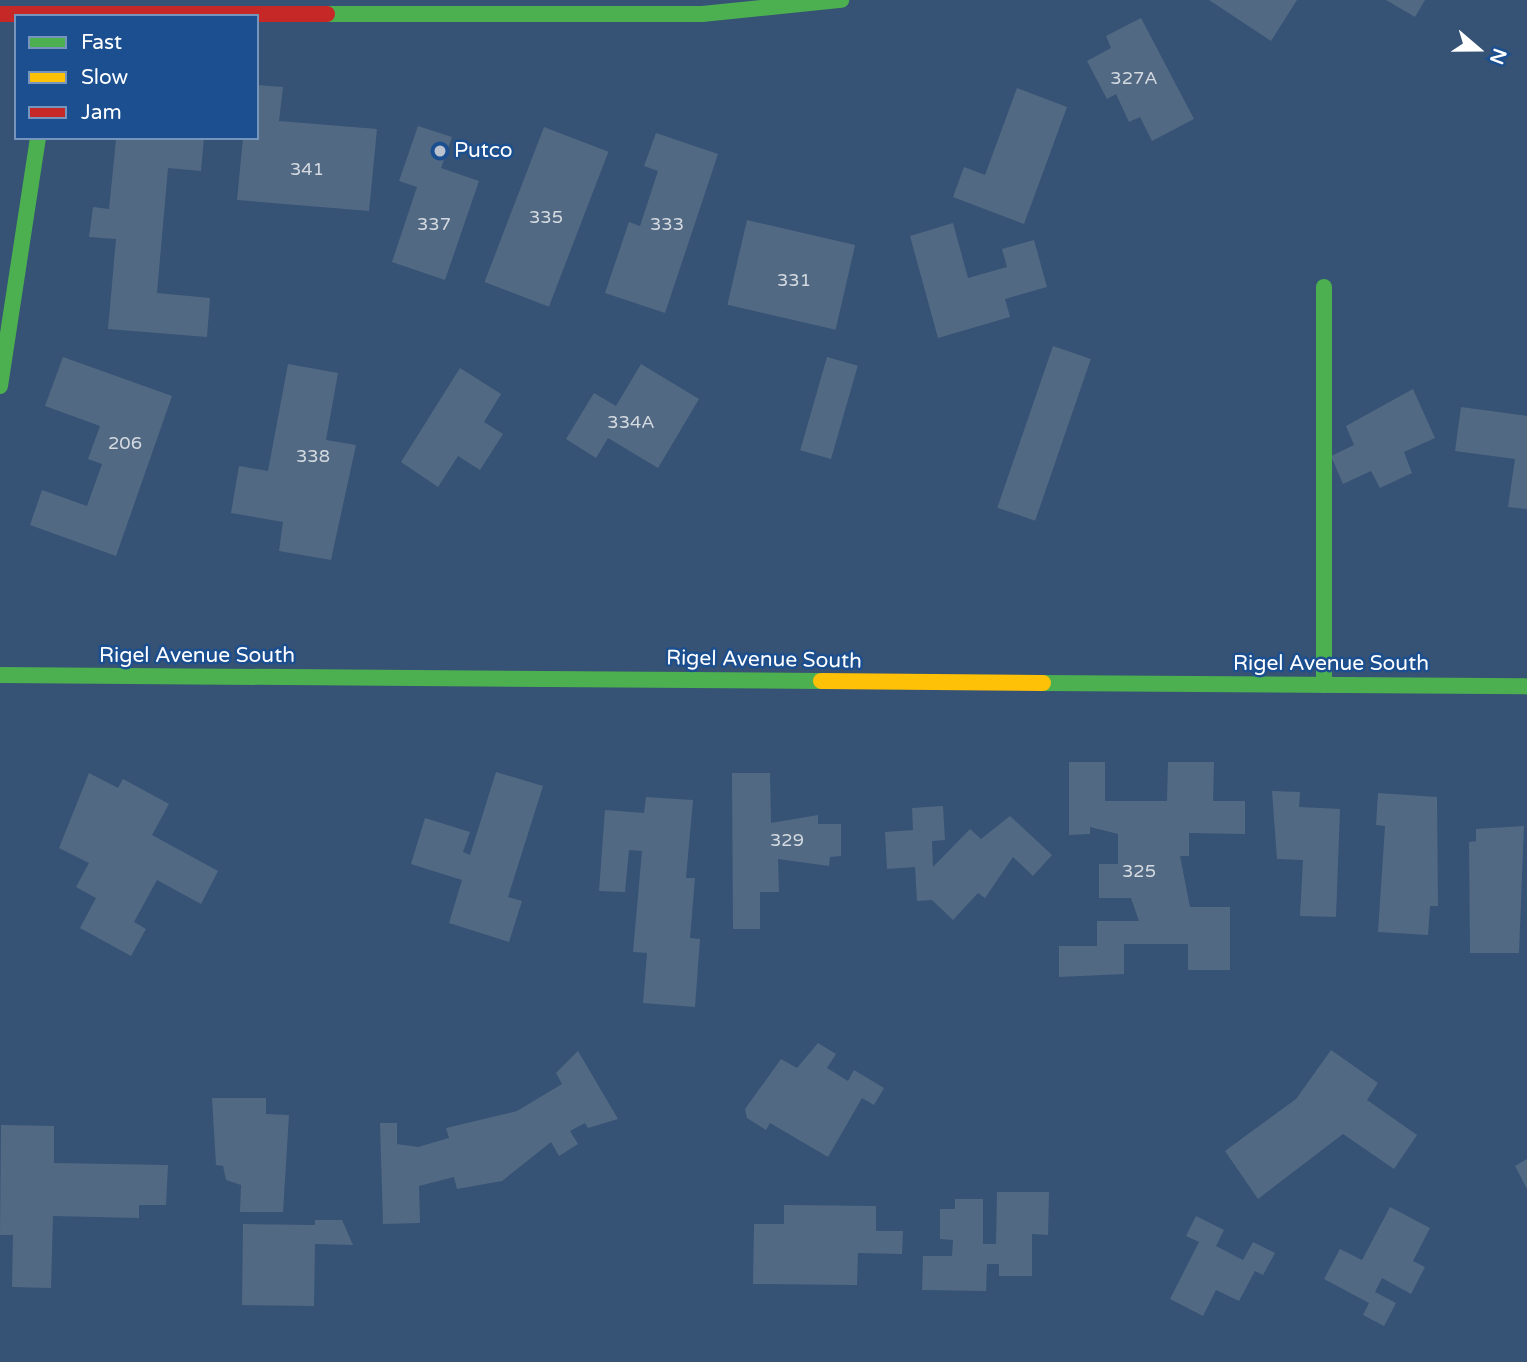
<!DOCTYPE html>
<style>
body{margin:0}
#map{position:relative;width:1527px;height:1362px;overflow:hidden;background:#365274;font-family:"Varela Round",sans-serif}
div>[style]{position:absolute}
.building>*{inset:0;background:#526984;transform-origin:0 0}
.fast>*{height:16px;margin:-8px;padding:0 8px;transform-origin:8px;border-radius:8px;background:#4caf50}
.slow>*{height:16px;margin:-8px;padding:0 8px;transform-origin:8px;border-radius:8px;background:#ffc107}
.jam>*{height:16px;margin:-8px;padding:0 8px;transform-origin:8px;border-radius:8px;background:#c62828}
.dots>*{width:19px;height:19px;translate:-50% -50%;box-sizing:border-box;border:4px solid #1b4f8f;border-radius:50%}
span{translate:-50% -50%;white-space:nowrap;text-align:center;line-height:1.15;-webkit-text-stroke:5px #1b4f8f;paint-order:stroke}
.number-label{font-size:18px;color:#d4dae0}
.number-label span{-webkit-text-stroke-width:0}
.poi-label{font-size:21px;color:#fff}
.left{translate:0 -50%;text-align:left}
.street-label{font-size:21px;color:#fff}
.legend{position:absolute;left:14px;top:14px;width:245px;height:126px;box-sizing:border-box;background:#1b4f8f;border:2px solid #7695bc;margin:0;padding:9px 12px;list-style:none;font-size:21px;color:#fff}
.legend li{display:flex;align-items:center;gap:14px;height:35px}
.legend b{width:35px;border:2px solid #7695bc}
.north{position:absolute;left:1443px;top:14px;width:70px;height:70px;-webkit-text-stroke:5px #1b4f8f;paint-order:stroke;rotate:110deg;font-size:19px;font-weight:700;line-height:28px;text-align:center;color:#fff}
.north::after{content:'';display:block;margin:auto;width:24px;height:32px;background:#fff;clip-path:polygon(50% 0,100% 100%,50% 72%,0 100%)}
</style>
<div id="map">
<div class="building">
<i style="clip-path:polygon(1209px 0,1297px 0,1271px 41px)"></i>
<i style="clip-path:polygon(1386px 0,1425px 0,1415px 17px)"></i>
<i style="clip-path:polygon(1141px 18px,1194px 119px,1152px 141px,1140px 117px,1129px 122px,1116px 94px,1107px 99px,1087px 61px,1111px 48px,1106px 36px)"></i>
<i style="clip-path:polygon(257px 85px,283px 87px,279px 121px,377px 129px,369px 211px,237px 200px,243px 138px,257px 138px)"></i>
<i style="clip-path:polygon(1017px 88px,1067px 107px,1024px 224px,953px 197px,964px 167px,985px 175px)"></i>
<i style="clip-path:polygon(418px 126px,452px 137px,441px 168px,479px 181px,445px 280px,392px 262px,417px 187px,399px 181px)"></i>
<i style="left:544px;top:127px;width:69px;height:166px;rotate:21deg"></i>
<i style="clip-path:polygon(656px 133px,718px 154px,665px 313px,605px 293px,629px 222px,640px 226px,658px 171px,644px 166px)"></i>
<i style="clip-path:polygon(154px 138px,204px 138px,201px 171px,168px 168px,157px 293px,210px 298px,207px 337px,108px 329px,116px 239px,89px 237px,93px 207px,109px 209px,116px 140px)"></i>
<i style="left:747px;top:220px;width:111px;height:87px;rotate:13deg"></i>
<i style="clip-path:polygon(953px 223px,968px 278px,1007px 267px,1002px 249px,1034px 240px,1047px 287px,1005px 299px,1010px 317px,938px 338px,910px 236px)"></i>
<i style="left:1053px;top:346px;width:40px;height:171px;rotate:19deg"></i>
<i style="clip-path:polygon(63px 357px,172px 396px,116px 556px,30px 525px,42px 490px,87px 506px,102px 464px,88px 459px,100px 426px,45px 406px)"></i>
<i style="left:827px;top:357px;width:32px;height:97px;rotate:16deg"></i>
<i style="clip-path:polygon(288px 364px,338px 373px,326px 440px,356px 445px,331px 560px,279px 551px,283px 522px,231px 513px,239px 466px,268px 471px)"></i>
<i style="clip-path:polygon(641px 364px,699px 399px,658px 468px,608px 438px,596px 458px,566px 439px,594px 393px,616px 406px)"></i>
<i style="clip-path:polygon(460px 368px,501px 394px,484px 422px,503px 434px,480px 470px,458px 456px,438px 487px,401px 462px)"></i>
<i style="clip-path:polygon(1413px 389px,1435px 438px,1404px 452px,1412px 473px,1380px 488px,1371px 471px,1343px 484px,1331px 456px,1354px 445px,1346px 426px)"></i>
<i style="clip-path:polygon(1461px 407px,1527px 416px,1527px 509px,1508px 507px,1515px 459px,1455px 451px)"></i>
<i style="clip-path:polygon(1069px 762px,1105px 762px,1105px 801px,1167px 801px,1168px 762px,1214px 762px,1213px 801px,1245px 801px,1245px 834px,1189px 833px,1189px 856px,1180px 856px,1190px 907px,1230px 907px,1230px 970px,1188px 970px,1188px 944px,1124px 944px,1124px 974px,1059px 977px,1059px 946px,1097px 946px,1097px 921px,1139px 921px,1131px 898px,1099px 898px,1099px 864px,1118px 864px,1118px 834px,1090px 827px,1090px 834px,1069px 835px)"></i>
<i style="clip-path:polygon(496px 772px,543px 786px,508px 897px,522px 901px,509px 942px,449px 923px,462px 880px,411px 864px,425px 818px,470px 832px,463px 852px,470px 855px)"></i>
<i style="clip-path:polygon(89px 773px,118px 788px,123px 779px,169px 804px,152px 835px,218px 871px,201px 904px,157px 880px,134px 922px,146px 929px,131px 956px,80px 928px,96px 898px,76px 887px,89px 863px,59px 848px)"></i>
<i style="clip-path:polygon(732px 773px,770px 773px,771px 823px,818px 815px,818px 824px,841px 824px,841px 856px,830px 857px,829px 866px,778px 859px,779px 892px,760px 892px,760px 929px,733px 929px)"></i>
<i style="clip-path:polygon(1272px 791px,1300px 792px,1299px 807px,1340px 809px,1336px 917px,1300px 916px,1303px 860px,1277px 859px)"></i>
<i style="clip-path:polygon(1378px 793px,1437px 797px,1438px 906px,1430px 906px,1428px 935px,1378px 932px,1385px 826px,1376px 825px)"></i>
<i style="clip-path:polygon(646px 797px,693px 800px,686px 878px,695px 878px,690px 938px,700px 939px,695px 1007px,643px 1003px,647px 953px,633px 952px,642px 851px,629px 850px,625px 892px,599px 891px,605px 810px,644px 813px)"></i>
<i style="clip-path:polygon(943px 806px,945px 840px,932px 841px,933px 867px,970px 829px,981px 839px,1010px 816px,1052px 855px,1033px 876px,1013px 857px,985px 898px,978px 893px,953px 920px,932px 900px,917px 901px,915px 867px,887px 869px,885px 832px,913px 830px,912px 808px)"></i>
<i style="clip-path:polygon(1524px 826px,1519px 953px,1470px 953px,1469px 842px,1476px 841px,1476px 829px)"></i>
<i style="clip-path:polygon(818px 1043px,836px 1054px,827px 1068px,848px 1081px,854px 1070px,884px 1088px,874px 1105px,862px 1098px,828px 1157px,770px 1123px,766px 1130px,747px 1118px,745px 1109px,781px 1059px,797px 1068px)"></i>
<i style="clip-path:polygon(1331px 1050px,1378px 1083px,1367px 1100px,1417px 1135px,1394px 1169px,1343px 1134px,1258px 1199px,1225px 1151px,1296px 1099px)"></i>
<i style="clip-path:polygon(578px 1051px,618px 1119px,588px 1128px,585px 1123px,570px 1131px,578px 1144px,559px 1156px,551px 1142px,502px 1181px,457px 1189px,454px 1177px,419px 1186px,420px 1223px,383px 1224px,380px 1123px,397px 1123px,397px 1144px,418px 1147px,449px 1138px,446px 1128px,517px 1111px,562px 1084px,556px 1073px)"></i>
<i style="clip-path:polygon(212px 1098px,266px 1098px,266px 1114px,289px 1115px,283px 1212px,240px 1212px,241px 1185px,226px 1180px,223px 1166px,216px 1165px)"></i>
<i style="clip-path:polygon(1px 1125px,54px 1126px,54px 1163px,168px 1165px,166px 1205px,139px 1205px,139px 1218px,53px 1216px,51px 1288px,12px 1287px,13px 1235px,0 1235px)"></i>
<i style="clip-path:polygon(1527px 1159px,1527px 1189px,1515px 1166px)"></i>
<i style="clip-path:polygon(997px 1192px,1049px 1192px,1048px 1235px,1032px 1234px,1032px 1276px,999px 1276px,999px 1264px,987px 1264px,986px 1291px,922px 1290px,923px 1256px,952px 1256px,953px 1240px,940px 1239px,940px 1209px,955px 1209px,955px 1199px,983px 1199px,983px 1244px,996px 1244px)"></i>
<i style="clip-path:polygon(784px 1205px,876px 1206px,876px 1231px,903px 1231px,902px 1254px,858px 1253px,857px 1285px,753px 1284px,754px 1224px,784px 1224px)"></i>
<i style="clip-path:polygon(1390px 1207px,1430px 1228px,1413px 1261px,1425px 1267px,1411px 1294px,1382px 1278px,1375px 1292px,1396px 1303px,1384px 1326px,1363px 1315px,1369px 1303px,1324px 1279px,1340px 1249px,1362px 1260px)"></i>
<i style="clip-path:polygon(1196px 1216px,1224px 1230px,1216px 1246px,1243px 1260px,1253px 1242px,1275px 1253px,1263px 1275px,1255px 1271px,1239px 1301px,1216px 1290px,1203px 1316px,1170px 1299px,1199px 1242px,1186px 1236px)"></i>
<i style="clip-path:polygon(315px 1220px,342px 1220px,353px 1245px,315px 1244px,314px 1306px,242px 1305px,243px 1224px,315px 1225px)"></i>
</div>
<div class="fast">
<i style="left:327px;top:14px;width:375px"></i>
<i style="left:702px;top:14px;width:140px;rotate:-5.8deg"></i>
<i style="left:1324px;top:287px;width:398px;rotate:90deg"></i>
<i style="left:0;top:386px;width:251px;rotate:-81.3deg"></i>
<i style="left:0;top:675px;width:821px;rotate:0.42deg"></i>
<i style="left:1043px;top:683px;width:484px;rotate:0.4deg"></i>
</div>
<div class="slow">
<i style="left:821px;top:681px;width:222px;rotate:0.5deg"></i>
</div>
<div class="jam">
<i style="left:0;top:14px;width:327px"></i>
</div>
<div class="dots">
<i style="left:440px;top:151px;background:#b9c2ce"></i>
</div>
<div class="number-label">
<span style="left:1134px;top:78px">327A</span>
<span style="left:307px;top:169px">341</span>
<span style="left:546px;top:217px">335</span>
<span style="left:434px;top:224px">337</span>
<span style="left:667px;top:224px">333</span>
<span style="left:794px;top:280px">331</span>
<span style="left:631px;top:422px">334A</span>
<span style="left:125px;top:443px">206</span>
<span style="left:313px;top:456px">338</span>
<span style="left:787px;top:840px">329</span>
<span style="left:1139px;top:871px">325</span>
</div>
<div class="poi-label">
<span class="left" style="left:454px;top:151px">Putco</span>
</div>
<div class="street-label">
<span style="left:197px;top:656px">Rigel Avenue South</span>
<span style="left:764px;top:660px;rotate:1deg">Rigel Avenue South</span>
<span style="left:1331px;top:664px">Rigel Avenue South</span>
</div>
<ul class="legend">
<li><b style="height:9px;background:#4caf50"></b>Fast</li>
<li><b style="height:9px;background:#ffc107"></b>Slow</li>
<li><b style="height:9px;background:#c62828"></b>Jam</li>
</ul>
<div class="north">N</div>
</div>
